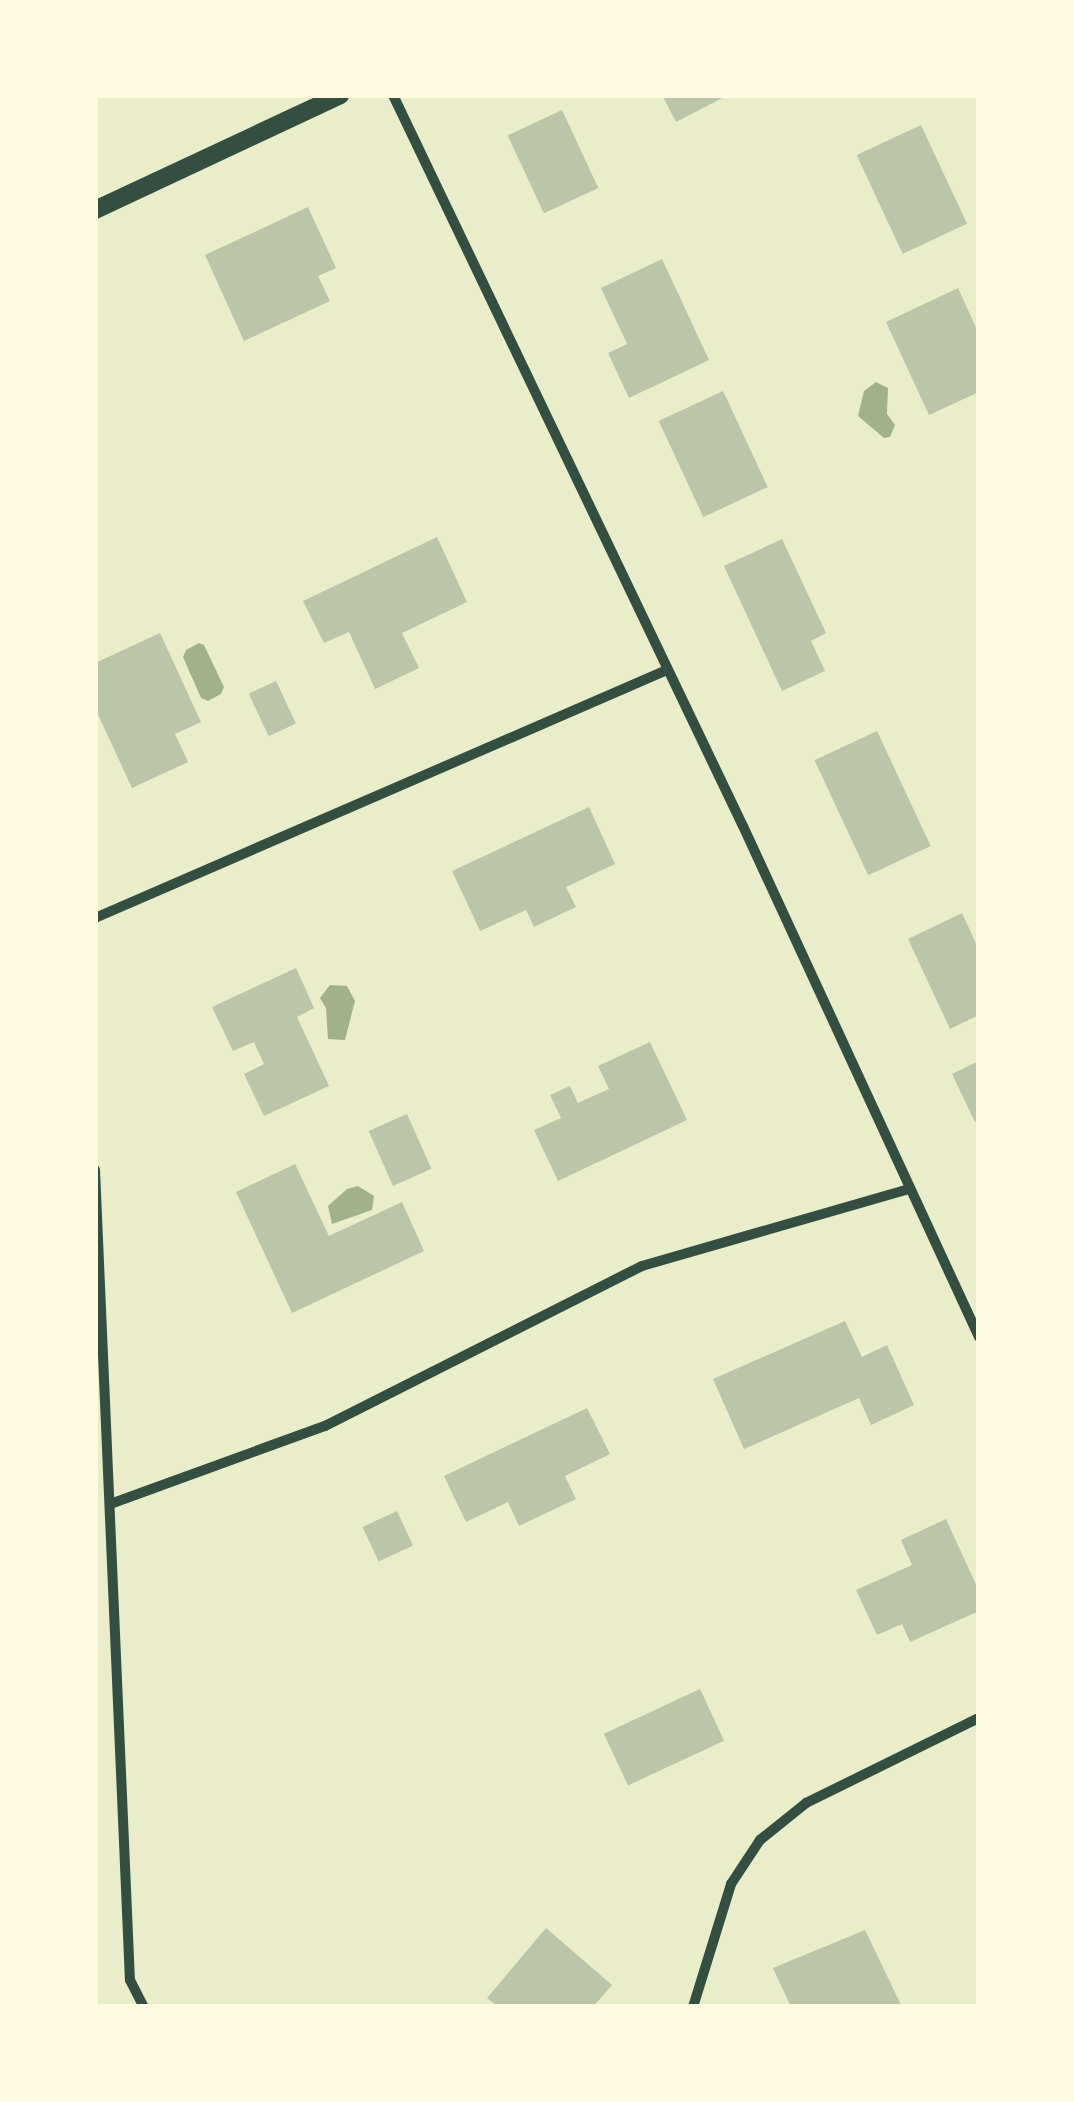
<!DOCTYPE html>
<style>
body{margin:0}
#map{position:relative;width:1074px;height:2102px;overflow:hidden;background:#e9edc9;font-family:"Roboto Serif",serif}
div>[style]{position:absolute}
.water>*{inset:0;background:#a3b18a}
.building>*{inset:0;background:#bcc5a7;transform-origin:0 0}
.minor>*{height:10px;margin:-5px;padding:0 5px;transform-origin:5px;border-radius:5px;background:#344e41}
.tertiary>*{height:18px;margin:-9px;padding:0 9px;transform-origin:9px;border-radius:9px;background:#344e41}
span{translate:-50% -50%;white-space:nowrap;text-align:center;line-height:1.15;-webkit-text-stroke:9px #fefae0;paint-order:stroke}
.frame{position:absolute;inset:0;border:98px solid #fefae0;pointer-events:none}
</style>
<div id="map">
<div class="water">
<i style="clip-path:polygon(876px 382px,888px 388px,887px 414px,895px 425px,890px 437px,884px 438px,858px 416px,864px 391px)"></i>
<i style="clip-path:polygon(199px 643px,204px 645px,224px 687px,221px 694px,208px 701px,201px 698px,183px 657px,186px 650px)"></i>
<i style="clip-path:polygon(330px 985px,347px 986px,355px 1001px,345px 1040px,328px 1039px,326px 1008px,320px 998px)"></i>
<i style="clip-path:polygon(358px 1186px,374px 1196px,372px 1210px,332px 1224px,328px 1206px,347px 1189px)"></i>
</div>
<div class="building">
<i style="clip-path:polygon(662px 95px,728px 95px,676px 122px)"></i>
<i style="left:562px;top:110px;width:86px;height:60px;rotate:65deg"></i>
<i style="left:921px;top:125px;width:109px;height:71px;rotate:65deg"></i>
<i style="clip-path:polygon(308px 207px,336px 268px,318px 276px,330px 301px,244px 341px,205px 255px)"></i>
<i style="clip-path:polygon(662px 259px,709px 360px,629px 398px,608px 353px,627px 344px,601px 288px)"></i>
<i style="clip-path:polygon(958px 288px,979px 334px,979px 392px,929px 415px,886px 322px)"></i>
<i style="left:723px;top:391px;width:106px;height:71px;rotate:65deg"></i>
<i style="clip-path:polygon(437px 537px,467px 602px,402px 633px,419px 668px,375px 689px,349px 632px,324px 643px,303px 601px)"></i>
<i style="clip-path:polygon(782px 539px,826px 633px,811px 641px,825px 671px,782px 691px,724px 566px)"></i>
<i style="clip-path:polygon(160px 633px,201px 722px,175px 734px,188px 762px,132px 788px,95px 708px,95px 663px)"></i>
<i style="left:276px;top:681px;width:47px;height:30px;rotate:65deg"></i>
<i style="left:877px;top:731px;width:127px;height:69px;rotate:65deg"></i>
<i style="clip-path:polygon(589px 807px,615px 864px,566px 887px,576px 907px,534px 927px,526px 910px,480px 931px,452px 871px)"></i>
<i style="clip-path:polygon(962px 913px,979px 950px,979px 1015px,950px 1029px,908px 939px)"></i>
<i style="clip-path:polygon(296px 968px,314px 1008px,297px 1017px,329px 1086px,264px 1116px,244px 1074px,264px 1064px,254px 1042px,233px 1051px,212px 1007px)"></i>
<i style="clip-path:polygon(650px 1042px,687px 1120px,558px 1181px,534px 1130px,561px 1118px,550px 1095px,570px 1086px,578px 1103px,609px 1089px,598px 1066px)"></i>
<i style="clip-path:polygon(979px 1061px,979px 1120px,975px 1122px,952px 1074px)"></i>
<i style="left:407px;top:1114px;width:60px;height:42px;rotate:66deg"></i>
<i style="clip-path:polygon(295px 1164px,329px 1236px,402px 1202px,424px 1251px,292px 1313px,236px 1192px)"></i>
<i style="clip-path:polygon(845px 1321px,862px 1357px,887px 1345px,914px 1405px,871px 1425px,859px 1398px,744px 1449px,713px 1379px)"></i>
<i style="clip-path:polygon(587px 1408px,610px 1454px,565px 1476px,576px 1499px,519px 1526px,508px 1502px,466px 1522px,444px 1476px)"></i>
<i style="left:397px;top:1511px;width:38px;height:38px;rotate:65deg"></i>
<i style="clip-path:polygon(946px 1519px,979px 1591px,979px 1611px,910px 1642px,902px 1624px,877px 1635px,856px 1590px,912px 1565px,901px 1540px)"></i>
<i style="left:700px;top:1689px;width:57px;height:106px;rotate:65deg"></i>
<i style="clip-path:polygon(546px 1928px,612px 1985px,593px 2007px,498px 2007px,487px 1998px)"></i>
<i style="clip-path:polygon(865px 1930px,902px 2007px,791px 2007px,773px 1968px)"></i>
</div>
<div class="minor">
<i style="left:393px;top:95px;width:810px;rotate:64.42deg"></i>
<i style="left:743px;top:826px;width:563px;rotate:65.21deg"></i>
<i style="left:95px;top:918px;width:623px;rotate:-23.44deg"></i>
<i style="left:95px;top:1170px;width:811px;rotate:87.53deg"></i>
<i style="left:130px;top:1980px;width:30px;rotate:63deg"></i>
<i style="left:113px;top:1503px;width:226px;rotate:-20deg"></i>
<i style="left:325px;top:1426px;width:355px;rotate:-26.8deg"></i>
<i style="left:642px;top:1266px;width:277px;rotate:-16.1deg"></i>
<i style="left:693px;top:2007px;width:129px;rotate:-72.8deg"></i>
<i style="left:731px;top:1884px;width:53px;rotate:-56.6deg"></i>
<i style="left:760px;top:1840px;width:59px;rotate:-38.8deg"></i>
<i style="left:806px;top:1803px;width:193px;rotate:-26.2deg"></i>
</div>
<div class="tertiary">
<i style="left:95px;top:210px;width:271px;rotate:-25.1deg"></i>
</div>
<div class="frame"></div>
</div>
